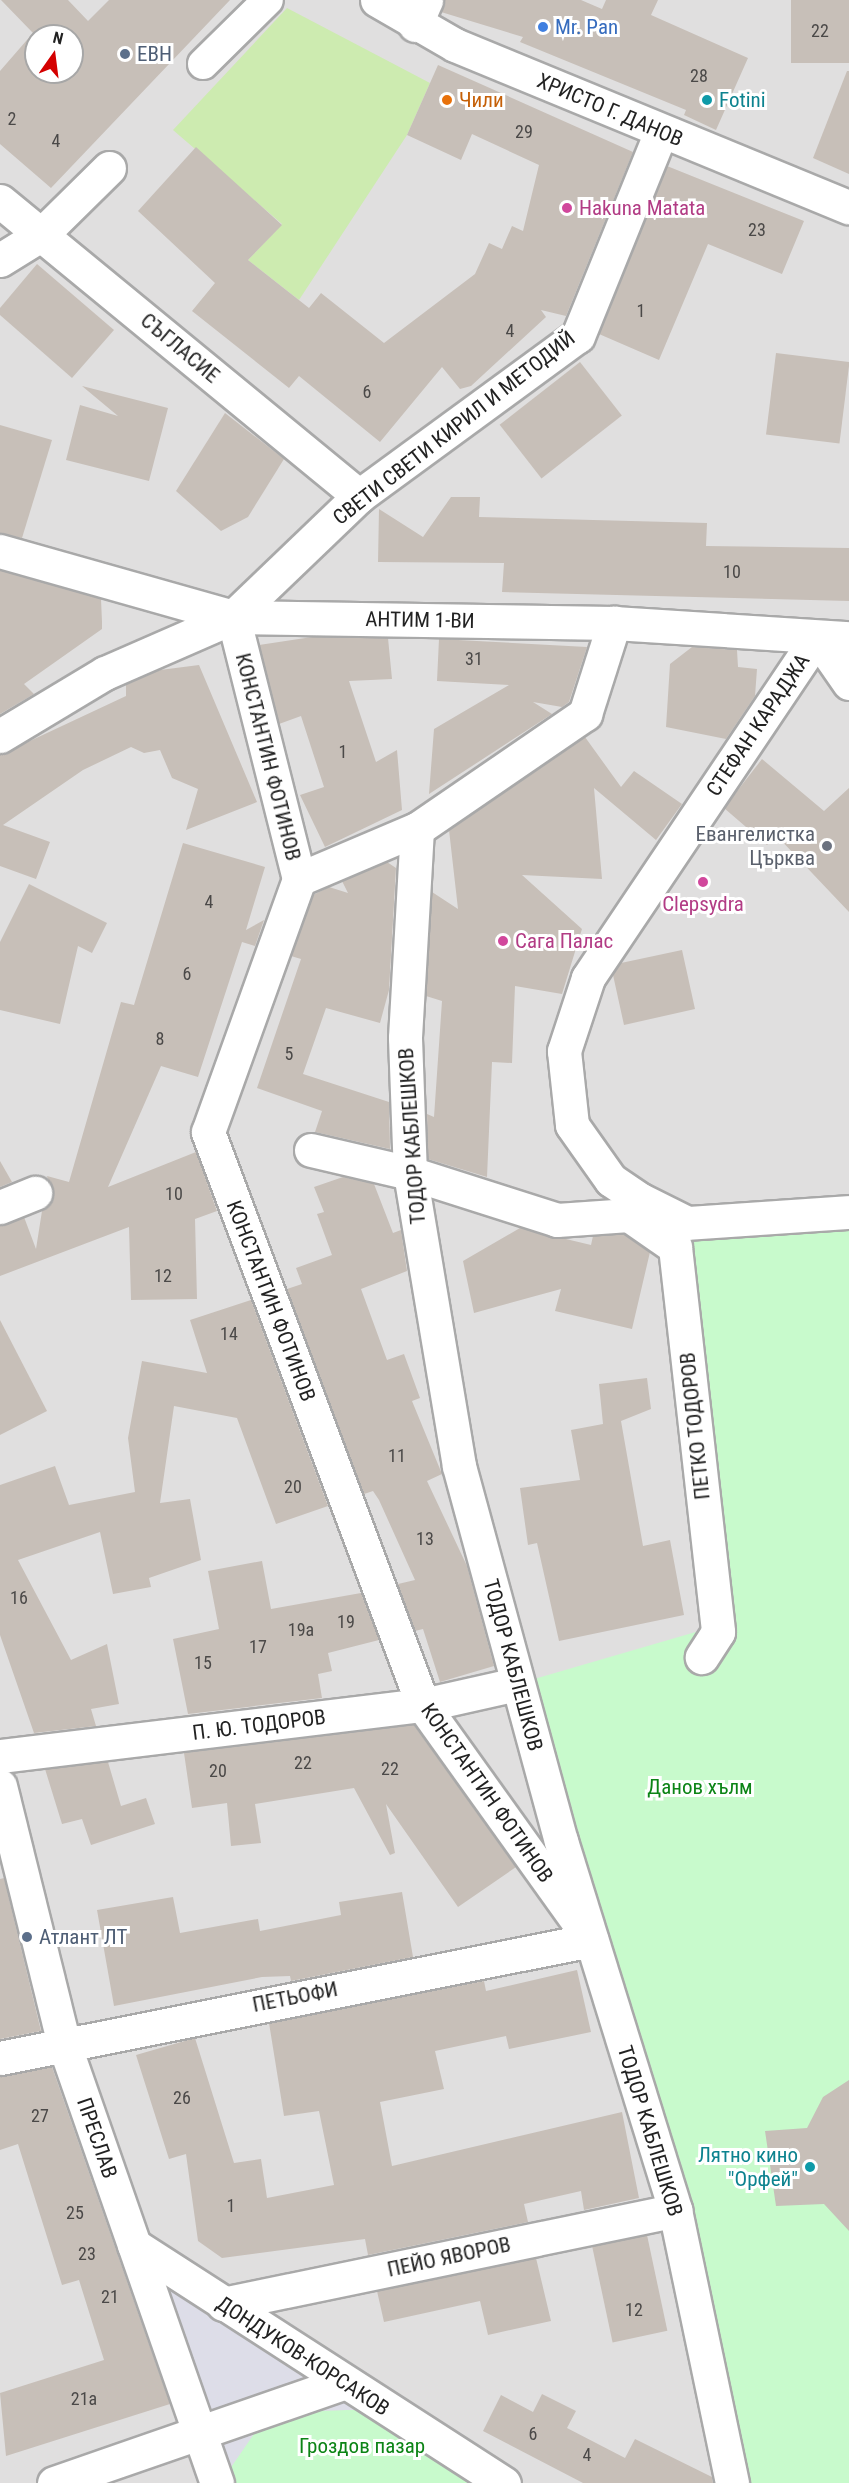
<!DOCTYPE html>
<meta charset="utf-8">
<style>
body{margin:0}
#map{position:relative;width:849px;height:2483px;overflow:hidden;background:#f2efe9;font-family:"Roboto Condensed",sans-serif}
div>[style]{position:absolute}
.residential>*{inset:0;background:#e0dfdf}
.grass>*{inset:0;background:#cdebb0}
.park>*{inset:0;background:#c8facc}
.plaza>*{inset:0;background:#dddde8}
.building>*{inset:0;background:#c7bfb8;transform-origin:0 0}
.roads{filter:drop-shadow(2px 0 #a9a9a9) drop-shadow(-2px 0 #a9a9a9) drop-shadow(0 2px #a9a9a9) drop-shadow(0 -2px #a9a9a9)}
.pedestrian>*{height:30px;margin:-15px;padding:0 15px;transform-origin:15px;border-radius:15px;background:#fff}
.minor>*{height:33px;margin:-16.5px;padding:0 16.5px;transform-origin:16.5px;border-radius:16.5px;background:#fff}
.tertiary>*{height:33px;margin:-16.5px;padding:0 16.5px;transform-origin:16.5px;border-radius:16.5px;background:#fff}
.dots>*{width:16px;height:16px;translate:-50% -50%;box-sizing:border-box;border:3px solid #fff;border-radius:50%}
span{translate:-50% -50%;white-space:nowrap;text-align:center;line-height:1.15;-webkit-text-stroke:6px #fff;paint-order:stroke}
.number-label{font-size:18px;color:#4b4948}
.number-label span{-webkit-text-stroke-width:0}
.shop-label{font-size:21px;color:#366cbe}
.left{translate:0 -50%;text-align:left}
.service-label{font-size:21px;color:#4e5e75}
.food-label{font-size:21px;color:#c56008}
.culture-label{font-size:21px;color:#0d838f}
.right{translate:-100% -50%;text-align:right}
.street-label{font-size:21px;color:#222}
.hotel-label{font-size:21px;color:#b23c85}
.worship-label{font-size:21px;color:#5b616d}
.park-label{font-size:21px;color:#0c8416}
.north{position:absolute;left:24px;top:24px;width:60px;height:60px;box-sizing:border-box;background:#fff;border:2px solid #a7a7a7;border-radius:50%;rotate:14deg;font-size:16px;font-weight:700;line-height:24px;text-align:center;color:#222}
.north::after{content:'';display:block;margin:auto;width:21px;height:27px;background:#d40000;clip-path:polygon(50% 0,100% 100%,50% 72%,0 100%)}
</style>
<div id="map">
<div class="residential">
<i style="clip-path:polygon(evenodd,0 0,849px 0,849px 2483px,0 2483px,0 0,36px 36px,72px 36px,72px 72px,36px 72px,36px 36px)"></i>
</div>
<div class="grass">
<i style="clip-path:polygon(287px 8px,430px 83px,407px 135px,299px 300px,248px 260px,282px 224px,173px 130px)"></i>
</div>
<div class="park">
<i style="clip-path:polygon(849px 1215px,849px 2483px,732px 2483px,517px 1684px,706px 1629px,678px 1227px)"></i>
<i style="clip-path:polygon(385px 2409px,504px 2483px,220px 2483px,269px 2412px)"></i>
</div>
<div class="plaza">
<i style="clip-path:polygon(134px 2245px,385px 2409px,269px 2412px,220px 2483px)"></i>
</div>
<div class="building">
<i style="clip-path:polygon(evenodd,1px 0,68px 0,88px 21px,109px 0,230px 0,51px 188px,0 144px,0 71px,33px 33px,1px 0,36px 36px,72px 36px,72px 72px,36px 72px,36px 36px)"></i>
<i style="clip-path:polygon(444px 0,581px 0,602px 9px,606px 0,658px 0,651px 15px,748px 58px,716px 130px,684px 115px,686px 110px,520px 42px,523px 37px,441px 12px)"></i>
<i style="left:791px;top:0;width:58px;height:63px"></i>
<i style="clip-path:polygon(438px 65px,633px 152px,566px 316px,541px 310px,546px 317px,471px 386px,460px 389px,442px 367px,380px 442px,299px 376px,289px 388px,192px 311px,215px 283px,138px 211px,196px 147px,282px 225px,248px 260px,309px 308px,321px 293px,384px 343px,475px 274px,489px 243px,502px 249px,512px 226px,523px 231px,539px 165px,472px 134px,461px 160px,407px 135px)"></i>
<i style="clip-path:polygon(847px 71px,849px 71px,849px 174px,813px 158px)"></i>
<i style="clip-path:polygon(667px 166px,804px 221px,782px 274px,708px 244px,659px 360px,599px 334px)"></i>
<i style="clip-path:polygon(37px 264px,114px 330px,72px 378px,0 315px,0 308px)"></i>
<i style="left:776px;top:353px;width:74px;height:82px;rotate:7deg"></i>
<i style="left:580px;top:362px;width:68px;height:102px;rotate:52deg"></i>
<i style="clip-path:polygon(82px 386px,168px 408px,149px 481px,66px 460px,80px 405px,118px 416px)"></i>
<i style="clip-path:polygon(225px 413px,284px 459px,248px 517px,221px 531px,176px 491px)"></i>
<i style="clip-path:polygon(0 425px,52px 440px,22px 538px,0 533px)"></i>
<i style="clip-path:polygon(451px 497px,480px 497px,479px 517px,707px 523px,706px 546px,849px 548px,849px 601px,502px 592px,504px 563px,378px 562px,379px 509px,423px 537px)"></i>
<i style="clip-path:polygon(0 570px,101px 599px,102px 622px,102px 629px,24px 684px,34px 694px,0 714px)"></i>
<i style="clip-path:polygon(312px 637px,388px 638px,392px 679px,349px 681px,376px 762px,397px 750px,402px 810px,325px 847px,300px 795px,324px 787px,301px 716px,279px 724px,259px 645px)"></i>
<i style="clip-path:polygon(439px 639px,587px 647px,569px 702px,562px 707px,533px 702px,552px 714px,429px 794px,434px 729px,509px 685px,437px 681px)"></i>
<i style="clip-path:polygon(692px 647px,737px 650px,738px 667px,757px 669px,755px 696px,726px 739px,666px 727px,670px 664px)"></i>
<i style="clip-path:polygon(199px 665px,257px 802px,186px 830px,198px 789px,172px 778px,160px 750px,144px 753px,131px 747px,83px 770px,3px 825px,50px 842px,36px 879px,0 866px,0 755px,126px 696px,126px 684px,160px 670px)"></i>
<i style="clip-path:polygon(585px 737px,621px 787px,634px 771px,682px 804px,656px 840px,594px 788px,602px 879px,522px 875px,582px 929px,562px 994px,515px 986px,512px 1063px,492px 1062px,487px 1177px,428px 1159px,427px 1114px,434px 1117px,442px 1001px,426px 996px,432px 892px,458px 909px,449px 830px)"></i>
<i style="clip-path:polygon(762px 759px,824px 811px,849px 788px,849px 912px,776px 835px,767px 845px,724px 808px)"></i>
<i style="clip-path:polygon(183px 843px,265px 867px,246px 930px,264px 920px,255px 946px,242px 942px,198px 1077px,161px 1066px,108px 1187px,196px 1152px,217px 1211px,195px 1219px,197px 1299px,131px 1300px,129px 1227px,0 1276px,0 1225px,24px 1217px,36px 1249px,42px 1211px,53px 1196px,47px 1176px,69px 1182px,121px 1002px,134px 1005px)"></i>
<i style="clip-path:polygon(387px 862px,396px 868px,389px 990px,380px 1023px,326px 1008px,303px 1074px,389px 1102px,390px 1149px,315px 1132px,322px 1111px,257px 1088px,301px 959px,291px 956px,313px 895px,329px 887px,348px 893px,342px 881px)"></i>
<i style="clip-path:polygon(29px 884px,107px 923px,92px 953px,78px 946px,60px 1024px,0 1010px,0 942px)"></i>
<i style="clip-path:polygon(682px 950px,695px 1009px,624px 1025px,613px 975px,621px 963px)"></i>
<i style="clip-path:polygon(0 1161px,12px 1182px,0 1187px)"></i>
<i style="clip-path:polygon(343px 1177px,374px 1184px,393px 1233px,401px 1230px,407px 1271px,361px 1289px,387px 1360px,404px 1354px,420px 1398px,412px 1401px,442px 1474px,427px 1481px,467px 1566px,494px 1666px,440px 1682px,423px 1629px,415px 1631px,398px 1584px,415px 1580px,379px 1500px,373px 1491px,364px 1494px,287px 1289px,302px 1284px,296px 1268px,332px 1255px,317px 1214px,324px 1212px,314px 1187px)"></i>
<i style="clip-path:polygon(520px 1228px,591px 1245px,593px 1236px,624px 1234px,650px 1252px,632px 1329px,555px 1311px,561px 1289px,474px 1313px,463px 1261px)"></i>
<i style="clip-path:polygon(251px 1300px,328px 1506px,276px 1524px,237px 1418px,174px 1406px,160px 1503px,190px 1499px,201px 1560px,149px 1578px,151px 1587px,113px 1594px,100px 1532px,18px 1560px,71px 1660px,107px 1644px,119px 1704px,91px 1709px,96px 1726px,34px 1733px,0 1635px,0 1485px,55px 1466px,69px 1505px,135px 1492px,128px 1438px,142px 1361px,207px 1373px,190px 1320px)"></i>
<i style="clip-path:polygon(0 1320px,47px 1411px,0 1435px)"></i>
<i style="clip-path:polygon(647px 1378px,651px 1409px,621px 1421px,643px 1546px,670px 1540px,684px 1615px,559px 1641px,537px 1543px,528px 1545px,520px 1488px,580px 1480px,571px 1430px,603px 1424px,599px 1384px)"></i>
<i style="clip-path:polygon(262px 1561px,271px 1609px,361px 1593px,379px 1640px,328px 1653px,332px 1671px,318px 1674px,322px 1698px,188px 1714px,173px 1639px,219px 1629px,208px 1571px)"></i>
<i style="clip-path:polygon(414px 1725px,516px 1867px,458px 1907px,386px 1804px,395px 1853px,390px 1855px,354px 1788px,255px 1804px,261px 1843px,231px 1846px,227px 1803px,192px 1808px,184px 1753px)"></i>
<i style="clip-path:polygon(108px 1762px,121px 1806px,146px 1798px,155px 1824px,91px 1845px,82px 1819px,62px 1824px,45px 1769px)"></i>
<i style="clip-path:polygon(4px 1878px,41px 2031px,0 2039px,0 1879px)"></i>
<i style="clip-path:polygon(402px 1892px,413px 1957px,291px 1981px,290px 1976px,262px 1977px,114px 2006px,97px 1910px,173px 1897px,180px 1933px,258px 1919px,260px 1931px,341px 1915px,339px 1902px)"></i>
<i style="clip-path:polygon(577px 1970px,591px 2032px,509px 2049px,506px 2036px,435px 2051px,444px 2089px,380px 2102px,392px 2166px,622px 2112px,639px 2198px,584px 2210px,581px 2191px,524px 2204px,528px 2222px,368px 2255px,365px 2239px,222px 2258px,198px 2241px,186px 2154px,169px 2159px,136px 2055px,195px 2038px,234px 2163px,261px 2159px,267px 2198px,334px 2185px,319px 2111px,284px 2116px,269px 2023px,484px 1981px,486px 1991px)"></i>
<i style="clip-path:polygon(52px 2067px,170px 2404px,6px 2456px,0 2393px,104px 2360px,79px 2280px,62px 2285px,18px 2144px,0 2150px,0 2076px)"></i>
<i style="clip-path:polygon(849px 2080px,849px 2231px,824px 2204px,776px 2206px,765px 2131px,807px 2128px,823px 2097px)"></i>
<i style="left:647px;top:2235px;width:98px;height:56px;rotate:78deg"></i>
<i style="clip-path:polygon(536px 2258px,551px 2321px,488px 2335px,480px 2301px,384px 2322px,377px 2291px)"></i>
<i style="clip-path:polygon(542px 2394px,576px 2411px,567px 2428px,625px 2458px,635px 2439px,712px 2477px,713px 2483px,583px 2483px,483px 2431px,501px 2395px,533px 2412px)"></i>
</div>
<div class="roads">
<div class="pedestrian">
<i style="left:203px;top:64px;width:91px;rotate:-44.6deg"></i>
</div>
<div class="minor">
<i style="left:377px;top:0;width:90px;rotate:30deg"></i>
<i style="left:455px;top:45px;width:426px;rotate:22.4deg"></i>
<i style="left:415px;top:25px;width:27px;rotate:-66deg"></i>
<i style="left:0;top:201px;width:465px;rotate:39.4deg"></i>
<i style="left:0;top:260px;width:49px;rotate:-31.8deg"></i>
<i style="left:42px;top:234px;width:94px;rotate:-44.6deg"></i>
<i style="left:0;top:551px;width:242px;rotate:15.8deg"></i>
<i style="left:233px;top:617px;width:381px;rotate:0.9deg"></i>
<i style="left:614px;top:623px;width:235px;rotate:3.7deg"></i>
<i style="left:849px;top:683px;width:56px;rotate:-124.8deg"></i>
<i style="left:817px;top:637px;width:411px;rotate:123.9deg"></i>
<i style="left:588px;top:978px;width:77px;rotate:108.2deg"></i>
<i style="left:564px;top:1051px;width:74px;rotate:83.8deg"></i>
<i style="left:572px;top:1125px;width:67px;rotate:54.7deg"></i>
<i style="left:611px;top:1180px;width:36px;rotate:34deg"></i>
<i style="left:641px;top:1200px;width:51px;rotate:26.6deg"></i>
<i style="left:687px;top:1223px;width:162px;rotate:-3.9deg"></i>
<i style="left:0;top:736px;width:122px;rotate:-31deg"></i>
<i style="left:105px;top:673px;width:140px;rotate:-23.6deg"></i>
<i style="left:233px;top:617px;width:175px;rotate:-43.8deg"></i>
<i style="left:359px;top:496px;width:271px;rotate:-36.2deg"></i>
<i style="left:578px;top:336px;width:220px;rotate:-67.9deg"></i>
<i style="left:417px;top:829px;width:209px;rotate:93.3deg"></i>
<i style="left:405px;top:1038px;width:135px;rotate:87.9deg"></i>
<i style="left:410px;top:1173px;width:297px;rotate:80.5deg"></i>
<i style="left:459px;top:1466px;width:389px;rotate:74.8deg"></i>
<i style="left:561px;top:1841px;width:386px;rotate:72.8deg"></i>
<i style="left:675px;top:2210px;width:279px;rotate:78.2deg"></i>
<i style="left:299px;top:879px;width:128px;rotate:-23deg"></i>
<i style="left:417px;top:829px;width:204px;rotate:-34.4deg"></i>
<i style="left:585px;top:714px;width:96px;rotate:-72.3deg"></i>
<i style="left:311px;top:1150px;width:102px;rotate:13.1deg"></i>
<i style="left:410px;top:1173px;width:154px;rotate:17.7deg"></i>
<i style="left:557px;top:1220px;width:72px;rotate:-4deg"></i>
<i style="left:629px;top:1215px;width:56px;rotate:34.8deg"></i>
<i style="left:675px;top:1247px;width:387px;rotate:83.6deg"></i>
<i style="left:718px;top:1632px;width:30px;rotate:123deg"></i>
<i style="left:0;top:1207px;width:38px;rotate:-22deg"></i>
<i style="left:0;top:1756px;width:426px;rotate:-6.9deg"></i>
<i style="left:423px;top:1705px;width:96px;rotate:-12.6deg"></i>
<i style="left:0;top:2058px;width:603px;rotate:-11.29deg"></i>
<i style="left:591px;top:1940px;width:289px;rotate:-125.6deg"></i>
<i style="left:423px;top:1705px;width:612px;rotate:-110.57deg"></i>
<i style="left:208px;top:1132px;width:269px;rotate:-70.2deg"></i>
<i style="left:299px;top:879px;width:270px;rotate:-104.1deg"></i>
<i style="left:134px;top:2245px;width:440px;rotate:32.8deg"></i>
<i style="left:223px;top:2304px;width:462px;rotate:-11.7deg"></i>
<i style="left:54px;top:2483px;width:306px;rotate:-19.1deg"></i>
</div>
<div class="tertiary">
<i style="left:0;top:1786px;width:263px;rotate:76.1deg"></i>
<i style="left:63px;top:2041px;width:468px;rotate:70.8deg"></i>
</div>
</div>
<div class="dots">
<i style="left:543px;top:27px;background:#3f7fe0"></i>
<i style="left:125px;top:54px;background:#5c6f8a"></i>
<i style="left:447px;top:100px;background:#e8710a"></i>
<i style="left:707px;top:100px;background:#0f9aa8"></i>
<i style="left:567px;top:208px;background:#d1479c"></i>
<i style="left:827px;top:846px;background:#6b7280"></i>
<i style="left:703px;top:882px;background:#d1479c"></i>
<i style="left:503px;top:941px;background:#d1479c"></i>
<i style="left:27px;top:1937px;background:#5c6f8a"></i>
<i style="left:810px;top:2167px;background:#0f9aa8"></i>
</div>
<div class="number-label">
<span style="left:820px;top:31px">22</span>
<span style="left:699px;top:76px">28</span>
<span style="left:12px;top:119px">2</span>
<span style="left:524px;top:132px">29</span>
<span style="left:56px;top:141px">4</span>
<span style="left:757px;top:230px">23</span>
<span style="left:641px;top:311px">1</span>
<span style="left:510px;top:331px">4</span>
<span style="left:367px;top:392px">6</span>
<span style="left:732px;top:572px">10</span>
<span style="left:474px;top:659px">31</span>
<span style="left:343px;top:752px">1</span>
<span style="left:209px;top:902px">4</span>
<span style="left:187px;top:974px">6</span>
<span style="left:160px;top:1039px">8</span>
<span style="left:289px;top:1054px">5</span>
<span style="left:174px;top:1194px">10</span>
<span style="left:163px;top:1276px">12</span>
<span style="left:229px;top:1334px">14</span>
<span style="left:397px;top:1456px">11</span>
<span style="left:293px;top:1487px">20</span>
<span style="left:425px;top:1539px">13</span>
<span style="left:19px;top:1598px">16</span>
<span style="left:346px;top:1622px">19</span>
<span style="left:301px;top:1630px">19a</span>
<span style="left:258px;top:1647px">17</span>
<span style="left:203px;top:1663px">15</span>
<span style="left:303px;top:1763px">22</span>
<span style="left:390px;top:1769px">22</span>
<span style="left:218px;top:1771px">20</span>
<span style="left:182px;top:2098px">26</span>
<span style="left:40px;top:2116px">27</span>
<span style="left:231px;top:2206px">1</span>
<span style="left:75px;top:2213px">25</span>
<span style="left:87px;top:2254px">23</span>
<span style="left:110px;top:2297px">21</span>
<span style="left:634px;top:2310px">12</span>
<span style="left:84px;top:2399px">21a</span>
<span style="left:533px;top:2434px">6</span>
<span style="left:587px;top:2455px">4</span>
</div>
<div class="shop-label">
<span class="left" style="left:555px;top:27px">Mr. Pan</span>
</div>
<div class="service-label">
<span class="left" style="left:137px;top:54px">ЕВН</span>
<span class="left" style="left:39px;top:1937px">Атлант ЛТ</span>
</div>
<div class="food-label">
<span class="left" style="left:459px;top:100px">Чили</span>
</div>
<div class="culture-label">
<span class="left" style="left:719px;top:100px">Fotini</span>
<span class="right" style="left:798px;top:2167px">Лятно кино<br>"Орфей"</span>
</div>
<div class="street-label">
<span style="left:610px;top:110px;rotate:23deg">ХРИСТО Г. ДАНОВ</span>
<span style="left:180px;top:348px;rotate:40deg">СЪГЛАСИЕ</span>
<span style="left:454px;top:428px;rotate:-38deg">СВЕТИ СВЕТИ КИРИЛ И МЕТОДИЙ</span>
<span style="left:420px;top:620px;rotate:1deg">АНТИМ 1-ВИ</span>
<span style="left:758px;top:725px;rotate:-56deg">СТЕФАН КАРАДЖА</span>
<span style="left:268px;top:757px;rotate:76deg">КОНСТАНТИН ФОТИНОВ</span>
<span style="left:412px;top:1136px;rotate:-94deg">ТОДОР КАБЛЕШКОВ</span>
<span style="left:271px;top:1301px;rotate:69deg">КОНСТАНТИН ФОТИНОВ</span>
<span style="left:695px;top:1426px;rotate:-96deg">ПЕТКО ТОДОРОВ</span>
<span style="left:513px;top:1665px;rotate:75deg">ТОДОР КАБЛЕШКОВ</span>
<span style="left:259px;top:1725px;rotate:-7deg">П. Ю. ТОДОРОВ</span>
<span style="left:487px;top:1793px;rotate:55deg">КОНСТАНТИН ФОТИНОВ</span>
<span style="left:295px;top:1997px;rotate:-11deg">ПЕТЬОФИ</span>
<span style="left:650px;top:2131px;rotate:73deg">ТОДОР КАБЛЕШКОВ</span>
<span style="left:97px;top:2138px;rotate:71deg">ПРЕСЛАВ</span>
<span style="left:449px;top:2257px;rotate:-12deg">ПЕЙО ЯВОРОВ</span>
<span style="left:303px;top:2356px;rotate:33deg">ДОНДУКОВ-КОРСАКОВ</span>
</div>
<div class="hotel-label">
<span class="left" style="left:579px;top:208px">Hakuna Matata</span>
<span style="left:703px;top:904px">Clepsydra</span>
<span class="left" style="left:515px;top:941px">Сага Палас</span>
</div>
<div class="worship-label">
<span class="right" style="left:815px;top:846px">Евангелистка<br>Църква</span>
</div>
<div class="park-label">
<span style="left:700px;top:1787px">Данов хълм</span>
<span style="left:362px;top:2446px">Гроздов пазар</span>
</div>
<div class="north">N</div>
</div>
